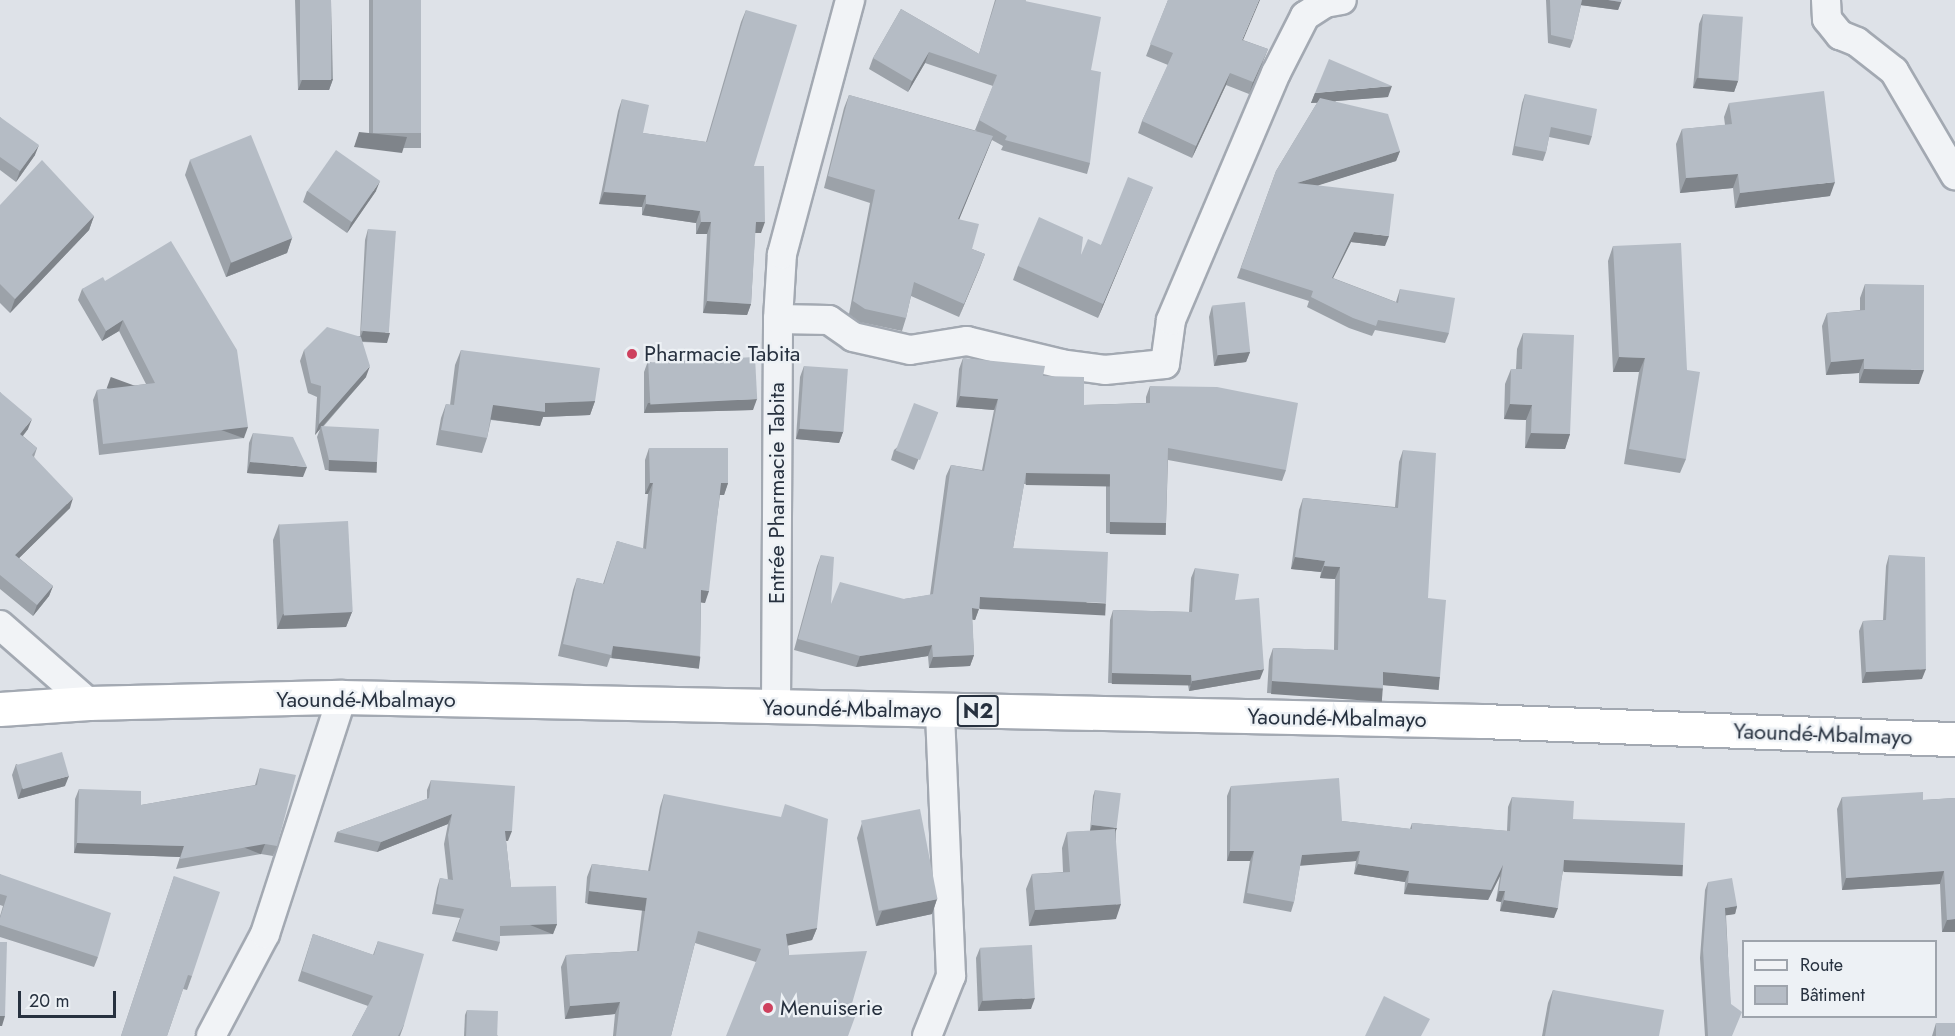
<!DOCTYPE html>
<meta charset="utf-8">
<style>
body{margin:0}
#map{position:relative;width:1955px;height:1036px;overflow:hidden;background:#dee2e8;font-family:Jost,sans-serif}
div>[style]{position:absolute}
.roads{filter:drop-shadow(2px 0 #a3a9b2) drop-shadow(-2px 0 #a3a9b2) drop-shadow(0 2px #a3a9b2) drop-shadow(0 -2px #a3a9b2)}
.minor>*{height:28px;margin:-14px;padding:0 14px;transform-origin:14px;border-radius:14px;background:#f1f3f6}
.trunk>*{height:33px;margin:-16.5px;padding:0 16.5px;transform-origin:16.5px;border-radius:16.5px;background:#fff}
.wall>*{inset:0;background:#9ca2a9;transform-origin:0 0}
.shaded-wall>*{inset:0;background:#7f848a;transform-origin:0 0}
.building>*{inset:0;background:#b5bcc5;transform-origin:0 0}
.dots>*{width:16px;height:16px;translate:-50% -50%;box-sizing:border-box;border:3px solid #edf1f5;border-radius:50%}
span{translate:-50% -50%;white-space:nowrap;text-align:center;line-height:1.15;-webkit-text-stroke:4.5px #edf1f5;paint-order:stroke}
.shield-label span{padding:2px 4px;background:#edf1f5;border:2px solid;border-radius:4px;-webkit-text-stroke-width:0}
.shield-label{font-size:21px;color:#27313f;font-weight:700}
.poi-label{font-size:22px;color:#27313f}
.left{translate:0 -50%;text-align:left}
.street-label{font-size:22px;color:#27313f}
.legend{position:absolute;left:1742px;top:940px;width:195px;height:78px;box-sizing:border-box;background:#edf1f5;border:2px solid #9ea4ac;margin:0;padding:8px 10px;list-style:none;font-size:18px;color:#27313f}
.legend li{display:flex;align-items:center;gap:12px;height:30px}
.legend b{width:30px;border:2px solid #9ea4ac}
.scale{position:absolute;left:18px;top:991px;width:98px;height:27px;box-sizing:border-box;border:3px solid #27313f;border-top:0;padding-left:8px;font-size:18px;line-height:21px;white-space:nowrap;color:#27313f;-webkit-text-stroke:4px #edf1f5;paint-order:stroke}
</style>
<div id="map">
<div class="roads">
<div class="minor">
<i style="left:1826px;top:0;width:19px;rotate:87deg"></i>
<i style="left:1827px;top:19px;width:21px;rotate:51deg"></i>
<i style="left:1840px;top:35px;width:18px;rotate:22deg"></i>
<i style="left:1857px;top:42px;width:47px;rotate:38.1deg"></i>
<i style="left:1894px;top:71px;width:121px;rotate:59.6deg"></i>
<i style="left:778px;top:319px;width:51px;rotate:1.1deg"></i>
<i style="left:829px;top:320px;width:29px;rotate:35deg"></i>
<i style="left:853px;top:337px;width:58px;rotate:12.8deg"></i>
<i style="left:910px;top:350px;width:58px;rotate:-9deg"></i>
<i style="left:967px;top:341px;width:97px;rotate:13.7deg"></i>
<i style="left:1061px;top:364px;width:44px;rotate:7.8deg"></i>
<i style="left:1105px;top:370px;width:60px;rotate:-5.7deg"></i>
<i style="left:1165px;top:364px;width:44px;rotate:-82.2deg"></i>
<i style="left:1171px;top:320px;width:268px;rotate:-67deg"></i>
<i style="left:1276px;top:73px;width:64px;rotate:-63deg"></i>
<i style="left:1305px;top:16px;width:24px;rotate:-33deg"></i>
<i style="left:1325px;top:3px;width:17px;rotate:-10deg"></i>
<i style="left:0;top:625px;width:118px;rotate:41.2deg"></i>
<i style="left:776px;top:708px;width:389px;rotate:-89.7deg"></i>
<i style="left:778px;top:319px;width:65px;rotate:-86.5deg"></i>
<i style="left:782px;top:254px;width:263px;rotate:-75deg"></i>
<i style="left:211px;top:1036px;width:115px;rotate:-62.1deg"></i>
<i style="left:265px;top:934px;width:249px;rotate:-72deg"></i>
<i style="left:927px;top:1036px;width:65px;rotate:-68.2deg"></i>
<i style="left:951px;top:976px;width:266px;rotate:-92.4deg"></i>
</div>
<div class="trunk">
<i style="left:0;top:709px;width:89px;rotate:-3.9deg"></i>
<i style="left:89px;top:703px;width:253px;rotate:-1.4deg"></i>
<i style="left:342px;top:697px;width:1140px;rotate:1.21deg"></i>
<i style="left:1482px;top:721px;width:473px;rotate:2.2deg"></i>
</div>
</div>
<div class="wall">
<i style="clip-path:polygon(295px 0,331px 0,333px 79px,329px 90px,298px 90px)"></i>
<i style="left:369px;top:0;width:52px;height:148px"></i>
<i style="clip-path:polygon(995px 0,1026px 0,1025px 1px,1091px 70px,1090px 163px,1087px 174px,1001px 150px,1003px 146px,992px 140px,959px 219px,972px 249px,985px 254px,959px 317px,911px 296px,906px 318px,902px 331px,860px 322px,849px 314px,870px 203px,824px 188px,844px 108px,849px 95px,977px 131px,975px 130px,993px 86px,925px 63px,908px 92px,869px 69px,873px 58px,901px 9px,979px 54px)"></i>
<i style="clip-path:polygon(1168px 0,1243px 40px,1268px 49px,1249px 94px,1226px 85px,1192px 158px,1138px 133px,1142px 121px,1168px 65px,1146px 56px)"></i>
<i style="clip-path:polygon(1546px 0,1622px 0,1618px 10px,1581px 5px,1573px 40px,1570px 48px,1548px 43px)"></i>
<i style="clip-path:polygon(746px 10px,754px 166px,761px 233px,755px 233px,751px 304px,747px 315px,703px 313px,707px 234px,696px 234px,696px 223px,642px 215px,642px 207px,599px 204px,618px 111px,622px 99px,643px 133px,706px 142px,741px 22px)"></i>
<i style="clip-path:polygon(1703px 14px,1738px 81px,1734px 92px,1693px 88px,1699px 24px)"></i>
<i style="clip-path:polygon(1315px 93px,1388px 97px,1335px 101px,1400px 151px,1396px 161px,1318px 185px,1385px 246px,1351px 242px,1333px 278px,1396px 302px,1400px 289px,1449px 333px,1445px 343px,1375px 330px,1372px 336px,1349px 328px,1307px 307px,1309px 301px,1237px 278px,1276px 171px,1317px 103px,1311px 103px)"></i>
<i style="clip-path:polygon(1525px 94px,1592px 136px,1589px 145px,1549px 137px,1546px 152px,1543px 161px,1512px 155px,1522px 103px)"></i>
<i style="clip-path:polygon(1729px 103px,1830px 196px,1735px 208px,1733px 188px,1680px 193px,1676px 144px,1682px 129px,1725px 125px,1724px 117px)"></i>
<i style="clip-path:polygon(0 117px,35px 155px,16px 182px,0 170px)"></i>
<i style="clip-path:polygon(190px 160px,292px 238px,287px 253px,226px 277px,185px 175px)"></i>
<i style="clip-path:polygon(1153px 187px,1098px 318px,1013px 280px,1018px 266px,1081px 255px,1101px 245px)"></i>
<i style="clip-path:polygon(307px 191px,376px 191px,347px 233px,303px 202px)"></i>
<i style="clip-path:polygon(0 205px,94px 216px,89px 230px,10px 313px,0 303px)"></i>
<i style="clip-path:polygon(368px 229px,387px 343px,362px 342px,366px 377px,323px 427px,377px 462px,373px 472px,325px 470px,317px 437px,320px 429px,315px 435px,317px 397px,308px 393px,300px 361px,304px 350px,360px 336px,365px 240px)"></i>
<i style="clip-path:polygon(1613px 246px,1687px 370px,1686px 459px,1680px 473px,1624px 464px,1639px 372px,1613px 372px,1608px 261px)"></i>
<i style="clip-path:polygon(105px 281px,244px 438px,99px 455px,93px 400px,97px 390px,146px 384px,119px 331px,102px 341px,78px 300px,82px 289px)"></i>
<i style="clip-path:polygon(1865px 284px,1919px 384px,1859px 383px,1859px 373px,1826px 375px,1822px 326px,1827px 313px,1860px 310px,1860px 298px)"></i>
<i style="clip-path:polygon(1212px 306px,1250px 352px,1246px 362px,1214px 366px,1209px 317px)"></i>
<i style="clip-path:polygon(1523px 333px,1570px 434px,1565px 449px,1525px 448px,1526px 420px,1504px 419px,1505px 384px,1511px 369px,1516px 369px,1517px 349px)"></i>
<i style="clip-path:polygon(461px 350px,595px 401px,590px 415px,543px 417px,540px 426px,491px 420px,487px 438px,482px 453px,436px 445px,441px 418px,446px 404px,450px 405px,455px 365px)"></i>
<i style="clip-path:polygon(963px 358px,1043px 376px,1084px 405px,1146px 403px,1146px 397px,1150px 386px,1286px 470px,1282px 481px,1168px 460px,1166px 523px,1162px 534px,1106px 533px,1106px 485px,1024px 484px,1013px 548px,1102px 614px,979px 608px,975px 620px,972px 619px,974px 655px,970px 666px,929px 668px,928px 656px,856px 667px,794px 650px,817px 566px,821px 555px,831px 604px,904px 599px,930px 595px,946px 476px,951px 465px,982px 470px,994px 410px,956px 407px,959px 369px)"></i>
<i style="clip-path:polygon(648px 361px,753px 410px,644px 413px,644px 372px)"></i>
<i style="clip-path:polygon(804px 366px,843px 432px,839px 443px,796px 439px,800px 377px)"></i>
<i style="clip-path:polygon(0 392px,28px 429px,23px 436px,37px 448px,34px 457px,70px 508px,19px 558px,53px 586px,49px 596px,33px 616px,0 589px)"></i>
<i style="clip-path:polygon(938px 412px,914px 470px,891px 460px,894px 450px)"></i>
<i style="clip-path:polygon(253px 433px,303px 477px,247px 473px,249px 443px)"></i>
<i style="clip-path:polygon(649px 448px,728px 483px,724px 495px,720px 495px,705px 603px,701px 602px,700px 656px,695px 668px,610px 658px,607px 667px,558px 656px,573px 590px,577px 578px,603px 584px,617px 541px,643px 549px,648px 494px,645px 494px,645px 460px)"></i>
<i style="clip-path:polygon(1403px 450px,1428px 598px,1440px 677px,1435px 689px,1383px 685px,1383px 688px,1379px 700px,1267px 693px,1269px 660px,1273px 648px,1334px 650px,1335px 579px,1320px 578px,1321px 572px,1291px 569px,1299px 510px,1303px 498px,1395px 507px,1399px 462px)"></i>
<i style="clip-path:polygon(279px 524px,352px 612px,346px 627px,277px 629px,273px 540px)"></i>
<i style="clip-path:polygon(1889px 555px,1922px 679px,1862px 683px,1859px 631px,1863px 621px,1883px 620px,1886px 566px)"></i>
<i style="clip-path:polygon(1195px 568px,1235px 600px,1260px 679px,1189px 691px,1188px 685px,1108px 683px,1110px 620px,1113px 610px,1189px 612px,1191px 578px)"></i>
<i style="clip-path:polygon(16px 764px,65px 786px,18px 799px,12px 775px)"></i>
<i style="clip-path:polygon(260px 768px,277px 846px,273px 856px,261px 854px,176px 869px,180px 857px,74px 853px,75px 799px,79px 789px,141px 805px,255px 785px)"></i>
<i style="clip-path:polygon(431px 780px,508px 841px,506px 841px,511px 887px,557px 924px,553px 934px,500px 936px,500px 942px,497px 951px,452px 941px,460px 918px,432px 914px,437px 888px,440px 878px,448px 880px,444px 844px,448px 824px,377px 852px,334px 842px,337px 832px,427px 799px,427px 790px)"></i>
<i style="clip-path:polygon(1231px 786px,1342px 821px,1410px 829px,1412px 823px,1507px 831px,1508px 807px,1512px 797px,1573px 819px,1683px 865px,1679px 876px,1563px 871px,1554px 918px,1500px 911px,1501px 902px,1496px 901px,1500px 876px,1488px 900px,1404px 894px,1405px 882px,1354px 874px,1356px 861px,1300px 865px,1294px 902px,1291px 912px,1243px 903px,1250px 861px,1227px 861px,1227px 796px)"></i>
<i style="clip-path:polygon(1095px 790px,1116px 832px,1116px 919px,1029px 926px,1026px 889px,1032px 874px,1063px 872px,1062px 848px,1067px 832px,1090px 831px,1093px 796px)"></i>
<i style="clip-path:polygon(664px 794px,817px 928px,812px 940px,788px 945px,789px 955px,849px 1014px,848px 1036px,756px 962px,695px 943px,671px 1036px,613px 1036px,615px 1014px,565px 1019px,561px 967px,566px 955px,637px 951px,642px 910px,585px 903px,587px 877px,592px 864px,648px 871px,660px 807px)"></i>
<i style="clip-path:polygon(1842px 797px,1923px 800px,1955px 798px,1955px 932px,1942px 932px,1940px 884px,1842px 890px,1837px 809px)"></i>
<i style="clip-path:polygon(862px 823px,937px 899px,932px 914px,876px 926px,857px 838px)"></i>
<i style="clip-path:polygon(0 874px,98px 957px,94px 967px,0 937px,0 916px,3px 906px,0 905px)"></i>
<i style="clip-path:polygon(174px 876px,192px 976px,187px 990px,183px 989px,167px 1036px,121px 1036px)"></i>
<i style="clip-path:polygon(1708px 882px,1737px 906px,1735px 914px,1726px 915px,1732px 1036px,1705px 1036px,1700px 958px,1705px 890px)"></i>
<i style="clip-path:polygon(313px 934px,373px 955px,378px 941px,404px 1025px,400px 1036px,352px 1036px,368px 1006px,298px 981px)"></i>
<i style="clip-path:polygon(980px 948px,1031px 1009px,978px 1011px,976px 958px)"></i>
<i style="clip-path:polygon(1553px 990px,1659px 1036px,1542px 1036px,1548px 1003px)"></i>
<i style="clip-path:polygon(467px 1010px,498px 1036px,464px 1036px,465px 1015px)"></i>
<i style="clip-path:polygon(1936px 1023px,1955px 1036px,1932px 1036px)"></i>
</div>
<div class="shaded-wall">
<i style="clip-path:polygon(1259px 0,1260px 0,1238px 52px,1242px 40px)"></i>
<i style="clip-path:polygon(1581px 0,1608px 0,1621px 2px,1618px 10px,1580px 5px)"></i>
<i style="clip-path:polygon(1268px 49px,1263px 61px,1249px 94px,1253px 82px)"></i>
<i style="clip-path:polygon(929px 52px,925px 63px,908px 92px,912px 81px)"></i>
<i style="clip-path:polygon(1230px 73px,1226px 85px,1192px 158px,1196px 146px)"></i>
<i style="clip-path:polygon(1697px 78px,1738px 81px,1734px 92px,1693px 88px)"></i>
<i style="clip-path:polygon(333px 79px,329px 90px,298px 90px,302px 80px)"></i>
<i style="clip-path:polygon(1392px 86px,1388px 97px,1311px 103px,1315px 93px)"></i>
<i style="clip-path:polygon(359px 132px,407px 137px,402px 153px,354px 147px)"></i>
<i style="clip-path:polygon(993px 136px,988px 149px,954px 232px,958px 219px)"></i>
<i style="clip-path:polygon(39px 145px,35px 155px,16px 182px,20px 171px)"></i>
<i style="clip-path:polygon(1400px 151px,1396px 161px,1294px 193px,1297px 183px)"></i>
<i style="clip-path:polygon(1738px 174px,1733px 188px,1680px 193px,1686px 178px)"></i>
<i style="clip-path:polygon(380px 181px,376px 191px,347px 233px,351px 223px)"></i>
<i style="clip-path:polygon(1835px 182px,1830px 196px,1735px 208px,1740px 193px)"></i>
<i style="clip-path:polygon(1153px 187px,1147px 201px,1098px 318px,1103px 304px)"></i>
<i style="clip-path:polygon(604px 192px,646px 195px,642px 207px,599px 204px)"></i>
<i style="clip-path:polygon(646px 204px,700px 211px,696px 223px,642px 215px)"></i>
<i style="clip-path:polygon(94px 216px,89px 230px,10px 313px,15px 299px)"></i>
<i style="clip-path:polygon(701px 222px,711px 222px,707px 234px,696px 234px)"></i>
<i style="clip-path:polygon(756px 222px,765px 222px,761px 233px,751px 233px)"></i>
<i style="clip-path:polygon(1354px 232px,1389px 236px,1385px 246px,1351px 242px,1328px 288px,1332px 278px)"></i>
<i style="clip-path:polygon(292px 238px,287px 253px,226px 277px,231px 262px)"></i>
<i style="clip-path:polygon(985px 254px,980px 267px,959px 317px,964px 304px)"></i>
<i style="clip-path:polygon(707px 301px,751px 304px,747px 315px,703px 313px)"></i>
<i style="clip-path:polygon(123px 320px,119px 331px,102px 341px,106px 331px)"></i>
<i style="clip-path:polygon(363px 331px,390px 333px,387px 343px,359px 341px)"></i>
<i style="clip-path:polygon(1250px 352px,1246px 362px,1214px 366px,1218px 355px)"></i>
<i style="clip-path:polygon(1619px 357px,1645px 358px,1639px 372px,1613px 372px)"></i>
<i style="clip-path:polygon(1864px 359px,1859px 373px,1826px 375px,1831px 362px)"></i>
<i style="clip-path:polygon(370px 366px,366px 377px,321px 428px,321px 426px,320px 429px,315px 435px,319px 424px)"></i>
<i style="clip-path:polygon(1864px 369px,1924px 370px,1919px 384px,1859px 383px)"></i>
<i style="clip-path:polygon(960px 396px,998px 399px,994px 410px,956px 407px)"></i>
<i style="clip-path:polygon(757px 399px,753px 410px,644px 413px,648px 403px)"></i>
<i style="clip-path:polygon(595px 401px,590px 415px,543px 417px,540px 426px,488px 419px,493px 405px)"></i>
<i style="clip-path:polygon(1510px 404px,1532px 405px,1526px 420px,1504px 419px)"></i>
<i style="clip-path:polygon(32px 419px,28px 429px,16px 444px,20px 434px)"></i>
<i style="left:248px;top:427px;width:12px;height:146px;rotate:110deg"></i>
<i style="clip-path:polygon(799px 429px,843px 432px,839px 443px,796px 439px)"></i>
<i style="clip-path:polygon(1531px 433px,1570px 434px,1565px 449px,1525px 448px)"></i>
<i style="left:329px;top:460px;width:48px;height:11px;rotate:2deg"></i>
<i style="clip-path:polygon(250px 462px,307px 467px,303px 477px,247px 473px)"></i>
<i style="left:1026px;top:473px;width:84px;height:12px;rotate:1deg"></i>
<i style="clip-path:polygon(650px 483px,653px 483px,648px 494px,645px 494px)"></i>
<i style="clip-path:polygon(721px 483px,728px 483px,724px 495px,717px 495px)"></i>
<i style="clip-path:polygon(73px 498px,70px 508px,11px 566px,15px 555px)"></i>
<i style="left:1110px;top:522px;width:56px;height:12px;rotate:1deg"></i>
<i style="clip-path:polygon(1295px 557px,1325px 561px,1321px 572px,1291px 569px)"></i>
<i style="clip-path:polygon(1324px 566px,1340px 567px,1335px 579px,1320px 578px)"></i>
<i style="clip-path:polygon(53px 586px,49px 596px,33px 616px,37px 605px)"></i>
<i style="clip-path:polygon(701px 590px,709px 591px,705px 603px,697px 602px)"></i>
<i style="left:980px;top:597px;width:126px;height:12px;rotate:3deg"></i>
<i style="clip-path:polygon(972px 608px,979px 609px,975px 620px,968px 619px)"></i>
<i style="clip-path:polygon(352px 612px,346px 627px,277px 629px,283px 614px)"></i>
<i style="clip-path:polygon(932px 645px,928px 656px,856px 667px,860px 656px)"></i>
<i style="left:613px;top:646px;width:88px;height:12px;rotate:7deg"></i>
<i style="clip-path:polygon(974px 655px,970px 666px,929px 668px,933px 657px)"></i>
<i style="clip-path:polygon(1264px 669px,1260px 679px,1189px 691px,1192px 681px)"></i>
<i style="clip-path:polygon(1926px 669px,1922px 679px,1862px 683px,1866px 672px)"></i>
<i style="left:1383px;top:672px;width:57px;height:13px;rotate:5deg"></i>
<i style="left:1112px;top:673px;width:79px;height:11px;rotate:1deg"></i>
<i style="left:1272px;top:681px;width:111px;height:13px;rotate:4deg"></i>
<i style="clip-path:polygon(69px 776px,65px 786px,18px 799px,22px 788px)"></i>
<i style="clip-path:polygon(452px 814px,448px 824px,377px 852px,381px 842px)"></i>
<i style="clip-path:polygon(1092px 825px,1117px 828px,1115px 833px,1090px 831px)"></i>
<i style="clip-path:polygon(505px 831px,512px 831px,508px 841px,501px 840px)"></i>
<i style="clip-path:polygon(77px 843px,184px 846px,180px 857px,74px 853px)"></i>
<i style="left:265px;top:844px;width:11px;height:86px;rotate:112deg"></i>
<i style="clip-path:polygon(1230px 851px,1254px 851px,1250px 861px,1227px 861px)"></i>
<i style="clip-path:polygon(1360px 851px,1356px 861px,1298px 866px,1302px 855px)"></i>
<i style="left:1564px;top:860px;width:119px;height:12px;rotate:2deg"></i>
<i style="clip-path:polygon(1358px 864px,1409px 871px,1405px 882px,1354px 874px)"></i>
<i style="clip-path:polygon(1503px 865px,1500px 876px,1488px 900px,1404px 894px,1408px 883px)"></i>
<i style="clip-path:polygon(1944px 871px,1940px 884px,1842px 890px,1846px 878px)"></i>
<i style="left:589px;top:891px;width:58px;height:13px;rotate:7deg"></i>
<i style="clip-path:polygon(1499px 891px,1505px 891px,1501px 902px,1496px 901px)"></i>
<i style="clip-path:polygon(937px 899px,932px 914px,876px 926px,882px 911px)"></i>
<i style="clip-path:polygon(1504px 900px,1558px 908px,1554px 918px,1500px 911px)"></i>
<i style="clip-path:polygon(1121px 904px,1116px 919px,1029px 926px,1035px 910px)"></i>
<i style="clip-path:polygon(1737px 906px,1735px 914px,1722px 916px,1725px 908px)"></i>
<i style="clip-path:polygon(1955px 919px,1955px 932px,1942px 932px,1947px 920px)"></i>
<i style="left:557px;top:924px;width:11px;height:57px;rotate:112deg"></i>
<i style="clip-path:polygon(817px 928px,812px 940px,782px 947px,786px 934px)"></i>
<i style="clip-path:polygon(1035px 998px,1031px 1009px,978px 1011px,982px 1001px)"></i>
<i style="clip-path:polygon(620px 1002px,615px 1014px,565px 1019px,570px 1006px)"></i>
<i style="clip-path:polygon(0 1016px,5px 1016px,2px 1026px,0 1026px)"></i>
</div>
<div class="building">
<i style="left:300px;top:0;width:31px;height:80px"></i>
<i style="left:373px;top:0;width:48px;height:133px"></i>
<i style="clip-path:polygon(996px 0,1026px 0,1025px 1px,1101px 17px,1091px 70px,1101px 72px,1090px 163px,1005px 140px,1007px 136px,979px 120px,997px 75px,929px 52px,912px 81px,873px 58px,901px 9px,979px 54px)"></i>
<i style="clip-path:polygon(1168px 0,1259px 0,1242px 40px,1268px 49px,1253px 82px,1230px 73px,1196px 146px,1142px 121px,1173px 53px,1150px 44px)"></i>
<i style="clip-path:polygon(1550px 0,1582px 0,1573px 40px,1551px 35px)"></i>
<i style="clip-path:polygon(1608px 0,1622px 0,1621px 2px)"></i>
<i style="clip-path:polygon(746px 10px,797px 25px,754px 166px,764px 166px,765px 222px,756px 222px,751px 304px,707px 301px,711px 222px,701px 222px,700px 211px,646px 204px,646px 195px,604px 192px,622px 99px,649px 105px,643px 133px,707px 142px)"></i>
<i style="left:1703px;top:14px;width:40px;height:64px;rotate:4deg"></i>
<i style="clip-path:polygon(1329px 59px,1392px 86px,1315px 93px)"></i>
<i style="clip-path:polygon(1824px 91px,1835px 182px,1740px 193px,1738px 174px,1686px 178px,1682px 129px,1732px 124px,1729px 103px)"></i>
<i style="clip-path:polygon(1525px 94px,1597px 109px,1592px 136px,1551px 127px,1546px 152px,1515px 146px)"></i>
<i style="clip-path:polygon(849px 95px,993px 136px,958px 219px,979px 224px,972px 249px,985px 254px,964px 304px,914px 282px,906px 318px,865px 309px,853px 301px,875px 190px,828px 176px)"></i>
<i style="clip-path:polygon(1320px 98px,1388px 114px,1400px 151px,1297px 183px,1394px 194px,1389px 236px,1354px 232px,1332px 278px,1398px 303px,1400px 289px,1455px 298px,1449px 333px,1378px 320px,1376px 326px,1353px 318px,1311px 297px,1313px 291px,1241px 268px,1276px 171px)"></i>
<i style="clip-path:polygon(0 117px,39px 145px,20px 171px,0 157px)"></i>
<i style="left:251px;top:135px;width:111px;height:66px;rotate:68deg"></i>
<i style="left:336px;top:150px;width:54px;height:50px;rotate:35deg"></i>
<i style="clip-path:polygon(42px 160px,94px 216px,15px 299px,0 284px,0 205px)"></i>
<i style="clip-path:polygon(1128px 177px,1153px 187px,1103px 304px,1018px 266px,1039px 217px,1083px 237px,1081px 255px,1088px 239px,1101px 245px)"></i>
<i style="left:368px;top:229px;width:28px;height:102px;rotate:4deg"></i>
<i style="clip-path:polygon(171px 241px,237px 350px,248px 427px,103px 444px,97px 390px,155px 383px,123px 320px,106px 331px,82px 289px,103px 277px,105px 281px)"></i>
<i style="clip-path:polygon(1681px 243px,1687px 370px,1700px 372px,1686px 459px,1629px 449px,1645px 358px,1619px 357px,1613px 246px)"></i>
<i style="clip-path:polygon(1865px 284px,1924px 285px,1924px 370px,1864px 369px,1864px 359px,1831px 362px,1827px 313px,1865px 310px)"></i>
<i style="left:1245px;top:302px;width:50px;height:33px;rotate:84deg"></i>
<i style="clip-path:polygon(327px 327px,361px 337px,370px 366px,319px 424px,321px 386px,311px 383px,304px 350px)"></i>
<i style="clip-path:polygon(1523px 333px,1574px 335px,1570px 434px,1531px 433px,1532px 405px,1510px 404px,1511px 369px,1522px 369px)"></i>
<i style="clip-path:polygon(461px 350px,600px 368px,595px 401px,545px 403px,545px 412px,493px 405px,487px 438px,441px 430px,446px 404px,454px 405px)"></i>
<i style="left:755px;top:357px;width:42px;height:107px;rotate:87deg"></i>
<i style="clip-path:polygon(963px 358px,1045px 366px,1043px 376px,1084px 377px,1084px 405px,1150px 403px,1150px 386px,1217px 387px,1298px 403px,1286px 470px,1168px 448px,1166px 523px,1110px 522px,1110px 474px,1026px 473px,1013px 548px,1108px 552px,1106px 603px,980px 597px,979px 609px,972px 608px,974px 655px,933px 657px,932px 645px,860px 656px,798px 639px,821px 555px,834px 557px,831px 604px,840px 582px,904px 599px,933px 594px,951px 465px,984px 471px,998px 399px,960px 396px)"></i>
<i style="left:804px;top:366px;width:44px;height:63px;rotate:4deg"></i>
<i style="clip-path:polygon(0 392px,32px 419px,20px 434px,37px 448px,32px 455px,73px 498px,15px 555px,53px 586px,37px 605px,0 575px)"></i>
<i style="left:914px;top:403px;width:26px;height:51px;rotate:21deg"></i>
<i style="clip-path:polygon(321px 426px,379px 429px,377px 462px,329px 460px)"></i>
<i style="clip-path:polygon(253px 433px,293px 437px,307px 467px,250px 462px)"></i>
<i style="clip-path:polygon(649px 448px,728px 448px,728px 483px,721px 483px,709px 591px,701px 590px,700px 656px,613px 646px,611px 655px,563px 644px,577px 578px,604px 584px,617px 541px,646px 549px,653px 483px,650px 483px)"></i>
<i style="clip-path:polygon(1403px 450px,1436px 453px,1428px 598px,1446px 600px,1440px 677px,1383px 672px,1383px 688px,1272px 681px,1273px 648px,1338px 650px,1340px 567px,1324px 566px,1325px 561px,1295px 557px,1303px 498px,1398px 508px)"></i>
<i style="left:348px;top:521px;width:91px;height:69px;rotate:87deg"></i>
<i style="clip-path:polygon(1889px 555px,1925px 557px,1926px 669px,1866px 672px,1863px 621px,1886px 620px)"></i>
<i style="clip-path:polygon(1195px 568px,1239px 574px,1235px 600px,1259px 598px,1264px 669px,1192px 681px,1191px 675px,1112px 673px,1113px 610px,1192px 612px)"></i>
<i style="left:62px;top:752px;width:25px;height:48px;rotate:74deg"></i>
<i style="clip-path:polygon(260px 768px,296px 775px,277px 846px,265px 844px,180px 859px,184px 846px,77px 843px,79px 789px,141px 791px,141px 805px,257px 785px)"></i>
<i style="clip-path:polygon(1339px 778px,1342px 821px,1412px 829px,1412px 823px,1510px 831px,1512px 797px,1574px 801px,1573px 819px,1685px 823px,1683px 865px,1564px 860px,1558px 908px,1504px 900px,1505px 891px,1499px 891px,1503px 865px,1491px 890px,1408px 883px,1409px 871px,1358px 864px,1360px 851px,1302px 855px,1294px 902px,1247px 893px,1254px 851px,1230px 851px,1231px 786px)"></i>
<i style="clip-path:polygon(431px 780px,515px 786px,512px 831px,505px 831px,511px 887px,556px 886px,557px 924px,500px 926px,500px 942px,456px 932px,464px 909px,436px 904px,440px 878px,453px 880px,448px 835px,452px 814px,381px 842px,337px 832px,429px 798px)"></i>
<i style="left:1095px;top:790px;width:26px;height:35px;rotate:7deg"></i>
<i style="clip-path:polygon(1923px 792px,1923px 800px,1955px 798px,1955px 919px,1947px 920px,1944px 871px,1846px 878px,1842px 797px)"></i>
<i style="clip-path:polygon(664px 794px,781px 817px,785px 804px,828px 819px,817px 928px,786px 934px,789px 955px,867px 951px,849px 1014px,855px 1017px,848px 1036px,726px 1036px,761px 949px,698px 931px,671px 1036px,616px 1036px,620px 1002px,570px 1006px,566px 955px,639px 951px,647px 898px,589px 891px,592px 864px,650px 871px)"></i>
<i style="left:920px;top:809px;width:92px;height:60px;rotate:79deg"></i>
<i style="clip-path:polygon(1115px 829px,1121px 904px,1035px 910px,1032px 874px,1070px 872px,1067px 832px)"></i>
<i style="clip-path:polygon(0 874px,111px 913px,98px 957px,0 925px,0 918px,7px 896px,0 894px)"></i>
<i style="clip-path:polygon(174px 876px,220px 892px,192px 976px,188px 975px,167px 1036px,121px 1036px)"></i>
<i style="clip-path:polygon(1732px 878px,1737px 906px,1725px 908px,1731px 1004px,1742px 1012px,1732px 1036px,1708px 1036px,1703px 950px,1708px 882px)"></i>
<i style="clip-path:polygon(313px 934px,374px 955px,378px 941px,424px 954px,404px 1025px,398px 1036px,352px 1036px,373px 996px,302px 971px)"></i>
<i style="clip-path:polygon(0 942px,7px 942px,5px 1016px,0 1016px)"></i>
<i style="left:1032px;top:945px;width:53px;height:52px;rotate:87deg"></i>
<i style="clip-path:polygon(1553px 990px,1664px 1010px,1659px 1036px,1545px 1036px)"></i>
<i style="clip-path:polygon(1384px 996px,1430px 1019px,1421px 1036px,1365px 1036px)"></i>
<i style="left:467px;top:1010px;width:31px;height:26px;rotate:2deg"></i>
<i style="left:1936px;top:1023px;width:19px;height:13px"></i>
</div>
<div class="dots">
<i style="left:632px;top:354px;background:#ce415e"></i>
<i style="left:768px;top:1008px;background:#ce415e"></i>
</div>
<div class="shield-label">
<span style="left:978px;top:711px">N2</span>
</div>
<div class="poi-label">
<span class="left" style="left:644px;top:354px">Pharmacie Tabita</span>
<span class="left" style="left:780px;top:1008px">Menuiserie</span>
</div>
<div class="street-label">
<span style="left:777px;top:493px;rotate:-90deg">Entrée Pharmacie Tabita</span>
<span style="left:366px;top:700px">Yaoundé-Mbalmayo</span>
<span style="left:852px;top:709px;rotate:1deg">Yaoundé-Mbalmayo</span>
<span style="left:1337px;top:718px;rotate:1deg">Yaoundé-Mbalmayo</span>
<span style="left:1823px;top:734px;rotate:2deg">Yaoundé-Mbalmayo</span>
</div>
<ul class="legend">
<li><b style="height:8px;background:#f1f3f6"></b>Route</li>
<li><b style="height:16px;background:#b5bcc5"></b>Bâtiment</li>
</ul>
<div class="scale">20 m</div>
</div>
